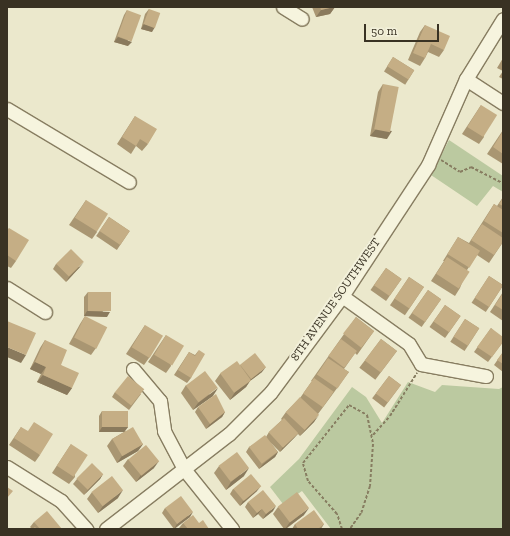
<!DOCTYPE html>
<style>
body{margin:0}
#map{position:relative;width:510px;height:536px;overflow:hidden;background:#ebe8cc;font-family:"Zilla Slab",serif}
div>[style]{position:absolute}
.green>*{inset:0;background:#bbc9a0}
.path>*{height:2px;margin-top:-1px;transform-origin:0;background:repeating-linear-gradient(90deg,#877d61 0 3px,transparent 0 5px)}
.roads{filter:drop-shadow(1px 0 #877d61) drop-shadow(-1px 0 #877d61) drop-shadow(0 1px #877d61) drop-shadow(0 -1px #877d61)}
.minor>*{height:13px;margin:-6.5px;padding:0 6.5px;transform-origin:6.5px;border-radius:6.5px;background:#f6f4de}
.wall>*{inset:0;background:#a99672;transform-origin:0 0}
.shaded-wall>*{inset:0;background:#8a7a5d}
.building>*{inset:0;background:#c5ae85;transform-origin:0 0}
span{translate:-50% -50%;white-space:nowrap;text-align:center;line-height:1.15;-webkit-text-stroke:4px #f3f1db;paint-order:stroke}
.street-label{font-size:12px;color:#393223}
.frame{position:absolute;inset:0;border:8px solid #393223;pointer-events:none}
.scale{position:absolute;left:364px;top:24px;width:75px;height:18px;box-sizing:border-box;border:2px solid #393223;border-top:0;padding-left:5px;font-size:12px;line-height:14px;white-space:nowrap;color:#393223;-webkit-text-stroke:3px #f3f1db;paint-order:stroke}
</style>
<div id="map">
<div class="green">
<i style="clip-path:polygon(449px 140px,503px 176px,503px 192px,493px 186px,477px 206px,431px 175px)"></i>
<i style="clip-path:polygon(408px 382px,435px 392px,442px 385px,499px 389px,503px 387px,503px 529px,331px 529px,302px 491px,283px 504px,270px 487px,299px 459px,352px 387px,366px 397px,382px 423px)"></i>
</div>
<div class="path">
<i style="left:441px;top:160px;width:22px;rotate:32deg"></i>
<i style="left:460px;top:172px;width:12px;rotate:-24deg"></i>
<i style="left:471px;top:167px;width:36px;rotate:27deg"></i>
<i style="left:373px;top:435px;width:25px;rotate:-48deg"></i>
<i style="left:390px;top:416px;width:51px;rotate:-57.9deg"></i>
<i style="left:342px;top:529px;width:16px;rotate:-108deg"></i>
<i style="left:337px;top:514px;width:44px;rotate:-131.3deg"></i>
<i style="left:308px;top:481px;width:19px;rotate:-106deg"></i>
<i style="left:303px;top:463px;width:74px;rotate:-51.6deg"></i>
<i style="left:349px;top:405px;width:21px;rotate:29deg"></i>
<i style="left:367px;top:415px;width:30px;rotate:78deg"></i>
<i style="left:373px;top:444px;width:42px;rotate:94.1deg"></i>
<i style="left:370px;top:486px;width:28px;rotate:108deg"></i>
<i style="left:361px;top:513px;width:19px;rotate:125deg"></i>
</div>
<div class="roads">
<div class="minor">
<i style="left:283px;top:7px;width:22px;rotate:32deg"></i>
<i style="left:466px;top:79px;width:44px;rotate:33deg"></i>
<i style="left:7px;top:109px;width:142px;rotate:30.9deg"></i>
<i style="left:7px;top:288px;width:45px;rotate:32.3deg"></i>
<i style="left:342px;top:296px;width:82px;rotate:35.6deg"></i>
<i style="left:409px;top:344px;width:23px;rotate:59deg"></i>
<i style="left:421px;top:364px;width:66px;rotate:10.5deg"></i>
<i style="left:133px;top:369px;width:42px;rotate:49.8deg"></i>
<i style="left:160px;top:401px;width:30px;rotate:82deg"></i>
<i style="left:164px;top:431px;width:43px;rotate:62.2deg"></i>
<i style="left:184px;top:469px;width:77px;rotate:51.3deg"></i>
<i style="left:7px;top:467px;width:64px;rotate:32.2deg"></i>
<i style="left:61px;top:501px;width:38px;rotate:48deg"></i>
<i style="left:106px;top:529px;width:155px;rotate:-37.7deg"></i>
<i style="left:229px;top:434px;width:59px;rotate:-45deg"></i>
<i style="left:271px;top:392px;width:119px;rotate:-53.5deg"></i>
<i style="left:342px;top:296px;width:157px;rotate:-56.7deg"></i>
<i style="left:428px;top:165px;width:94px;rotate:-66.2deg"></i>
<i style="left:466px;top:79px;width:70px;rotate:-58.3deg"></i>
</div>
</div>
<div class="wall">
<i style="clip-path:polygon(312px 7px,335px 7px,330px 14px,316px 17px)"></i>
<i style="clip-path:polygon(149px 9px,152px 32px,141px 29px,145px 14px)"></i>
<i style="clip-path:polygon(127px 10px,128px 46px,114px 42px,124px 15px)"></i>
<i style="clip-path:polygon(425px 25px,444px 50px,439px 57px,428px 52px,425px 58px,420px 66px,408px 60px,420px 32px)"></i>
<i style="left:393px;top:57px;width:25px;height:17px;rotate:32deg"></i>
<i style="clip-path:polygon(503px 58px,503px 79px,499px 77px,503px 71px,497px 68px)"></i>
<i style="clip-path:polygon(383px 84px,387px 139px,370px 136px,378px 92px)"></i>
<i style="clip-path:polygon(481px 105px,484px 137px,479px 144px,462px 134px)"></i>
<i style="clip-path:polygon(135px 116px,148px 144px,142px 151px,136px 146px,131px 154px,117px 144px)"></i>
<i style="clip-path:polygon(503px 130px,503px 164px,487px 154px)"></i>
<i style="clip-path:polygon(503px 197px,503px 242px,489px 263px,477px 255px,467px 270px,460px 288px,455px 296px,431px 281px,444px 261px,443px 261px,458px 237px,469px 243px,494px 204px,497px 206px)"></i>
<i style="clip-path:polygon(86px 200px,97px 232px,92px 239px,69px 225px)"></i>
<i style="left:109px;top:217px;width:25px;height:23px;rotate:34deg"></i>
<i style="clip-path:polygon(7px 230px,16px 261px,11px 268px,7px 266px)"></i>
<i style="clip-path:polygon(56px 264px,80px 267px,66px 282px,53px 269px)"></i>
<i style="left:386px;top:268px;width:19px;height:27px;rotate:35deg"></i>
<i style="left:489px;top:276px;width:17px;height:32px;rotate:33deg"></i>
<i style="left:409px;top:277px;width:18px;height:34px;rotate:34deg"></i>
<i style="left:428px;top:290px;width:16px;height:34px;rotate:35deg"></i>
<i style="clip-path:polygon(88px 292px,107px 317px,84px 316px,84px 297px)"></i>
<i style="clip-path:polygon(503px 292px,503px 321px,490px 312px)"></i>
<i style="left:445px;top:305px;width:19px;height:27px;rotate:35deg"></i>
<i style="clip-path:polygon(85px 316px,96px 348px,91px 355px,69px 344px,80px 324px)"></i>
<i style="clip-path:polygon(356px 317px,374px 331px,357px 355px,355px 353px,344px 369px,349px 372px,318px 414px,314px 422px,300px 436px,298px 434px,280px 452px,270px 442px,278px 452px,275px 457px,259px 469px,246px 452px,249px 447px,266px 437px,269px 432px,282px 420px,281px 419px,286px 412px,300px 398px,312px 381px,311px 381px)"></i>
<i style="left:465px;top:319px;width:17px;height:27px;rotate:33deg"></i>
<i style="clip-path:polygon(145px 325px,149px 358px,144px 365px,126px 354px)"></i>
<i style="clip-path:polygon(491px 328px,503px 342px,488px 362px,474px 352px)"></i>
<i style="clip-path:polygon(166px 335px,171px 366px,166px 373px,148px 362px)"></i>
<i style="left:381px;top:339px;width:20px;height:36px;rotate:37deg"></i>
<i style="clip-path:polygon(45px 340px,61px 365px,72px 388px,67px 395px,37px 382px,41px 374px,30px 369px,40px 348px)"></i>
<i style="clip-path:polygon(199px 350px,191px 378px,187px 383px,174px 375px,189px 352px,195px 355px)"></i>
<i style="clip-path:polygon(503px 352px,503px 372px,494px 365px)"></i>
<i style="clip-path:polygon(240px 365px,262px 372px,250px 381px,246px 387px,230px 400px,215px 381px,220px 374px)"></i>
<i style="left:389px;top:376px;width:15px;height:28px;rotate:37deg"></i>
<i style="clip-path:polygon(186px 385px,213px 396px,193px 410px,181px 393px)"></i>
<i style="clip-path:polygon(115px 392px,141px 394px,129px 410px,112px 397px)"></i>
<i style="clip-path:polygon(198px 407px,225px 412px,222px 417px,206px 429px,195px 412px)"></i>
<i style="clip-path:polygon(102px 411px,128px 427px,125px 431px,143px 444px,138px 451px,117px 463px,107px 446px,112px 439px,124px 432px,99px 432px,99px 416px)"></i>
<i style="clip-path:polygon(21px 427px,40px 455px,35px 462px,9px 445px)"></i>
<i style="clip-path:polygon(71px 444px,75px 477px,69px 484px,52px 473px)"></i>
<i style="clip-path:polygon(128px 459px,154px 468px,136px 482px,123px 466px)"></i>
<i style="clip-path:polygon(219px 466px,244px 476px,226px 490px,214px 473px)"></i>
<i style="clip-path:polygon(103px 474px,100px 479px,84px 495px,73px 484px,77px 479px)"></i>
<i style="clip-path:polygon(233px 489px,257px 491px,240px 506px,230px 494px)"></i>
<i style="clip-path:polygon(92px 492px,118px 498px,98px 513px,87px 499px)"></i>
<i style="clip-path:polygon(248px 502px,273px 511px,263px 519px,258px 514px,253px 518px,245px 507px)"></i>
<i style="clip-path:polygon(278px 507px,304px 515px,286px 529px,284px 529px,273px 514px)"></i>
<i style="clip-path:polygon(165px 508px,190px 517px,174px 529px,162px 513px)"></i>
<i style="clip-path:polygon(34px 522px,62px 529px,32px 529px,30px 527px)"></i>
<i style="clip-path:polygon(183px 523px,199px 523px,209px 529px,180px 529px,179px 528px)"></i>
<i style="clip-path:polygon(295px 524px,324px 524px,321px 529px,292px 529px)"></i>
</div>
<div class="shaded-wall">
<i style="clip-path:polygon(334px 7px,335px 7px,330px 14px,316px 17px,321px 10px)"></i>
<i style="clip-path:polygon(144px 24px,155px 27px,152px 32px,141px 29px)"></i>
<i style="clip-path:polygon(118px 37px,132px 42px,128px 46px,114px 42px)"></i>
<i style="clip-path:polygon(376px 129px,392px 131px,387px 139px,370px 136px)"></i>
<i style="clip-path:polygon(84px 262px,80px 267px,66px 282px,69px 277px)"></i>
<i style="clip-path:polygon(87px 311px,110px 312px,107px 317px,84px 316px)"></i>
<i style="clip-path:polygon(7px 347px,26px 355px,21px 363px,7px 357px)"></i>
<i style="clip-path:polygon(35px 362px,46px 367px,41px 374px,30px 369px)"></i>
<i style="clip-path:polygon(266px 367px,262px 372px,250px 381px,246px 387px,230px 400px,235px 392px,251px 379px)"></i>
<i style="clip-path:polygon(43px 375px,72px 388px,67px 395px,37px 382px)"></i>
<i style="clip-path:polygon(218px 388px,213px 396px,193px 410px,198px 403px)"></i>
<i style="clip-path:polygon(225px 412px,222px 417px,206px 429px,210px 424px)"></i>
<i style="clip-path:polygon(319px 415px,314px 422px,300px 436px,306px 429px)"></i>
<i style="clip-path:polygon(102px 427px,128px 427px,124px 432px,99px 432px)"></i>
<i style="clip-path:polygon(298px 433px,294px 438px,280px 452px,283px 447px)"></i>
<i style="clip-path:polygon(143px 444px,138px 451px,117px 463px,122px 456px)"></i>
<i style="clip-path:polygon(278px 452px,275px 457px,259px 469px,263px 464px)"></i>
<i style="clip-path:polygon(159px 461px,154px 468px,136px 482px,141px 475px)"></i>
<i style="clip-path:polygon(249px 468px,244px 476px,226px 490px,231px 482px)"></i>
<i style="clip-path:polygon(103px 474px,100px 479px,84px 495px,88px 490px)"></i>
<i style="clip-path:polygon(261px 486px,257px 491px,240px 506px,243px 501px)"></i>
<i style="clip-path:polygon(123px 490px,118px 498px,98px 513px,103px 506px)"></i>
<i style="clip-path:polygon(276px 506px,273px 511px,263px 519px,266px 514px)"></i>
<i style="clip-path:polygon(309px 508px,304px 515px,285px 529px,290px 522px)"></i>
<i style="clip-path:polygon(262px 509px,258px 514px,253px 518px,257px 513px)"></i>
<i style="clip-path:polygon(193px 512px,190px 517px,174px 529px,177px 524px)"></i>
</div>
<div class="building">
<i style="clip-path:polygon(320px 7px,334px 7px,321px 10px)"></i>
<i style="left:149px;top:9px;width:12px;height:16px;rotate:20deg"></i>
<i style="left:127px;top:10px;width:15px;height:28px;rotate:20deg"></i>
<i style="clip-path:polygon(425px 25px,450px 36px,444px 50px,431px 44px,425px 58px,413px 53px)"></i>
<i style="left:393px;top:57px;width:25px;height:11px;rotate:32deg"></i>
<i style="left:383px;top:84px;width:16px;height:46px;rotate:11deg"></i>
<i style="left:481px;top:105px;width:19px;height:26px;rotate:32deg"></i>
<i style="clip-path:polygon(135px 116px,157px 129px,148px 144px,140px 139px,136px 146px,122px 137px)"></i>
<i style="clip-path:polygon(503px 131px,503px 154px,493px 147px)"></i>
<i style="clip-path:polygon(503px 198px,503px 206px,499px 204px)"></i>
<i style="left:86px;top:200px;width:26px;height:21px;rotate:32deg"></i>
<i style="clip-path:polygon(494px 204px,503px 210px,503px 233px,484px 221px)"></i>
<i style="left:109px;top:217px;width:25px;height:17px;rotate:34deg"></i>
<i style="clip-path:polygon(482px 224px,503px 238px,503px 242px,494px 255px,471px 240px)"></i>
<i style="clip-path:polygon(9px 228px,29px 240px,16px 261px,7px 255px,7px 230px)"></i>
<i style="left:458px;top:237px;width:26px;height:20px;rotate:32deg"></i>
<i style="left:71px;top:249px;width:18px;height:21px;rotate:45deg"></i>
<i style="left:447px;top:257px;width:27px;height:20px;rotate:33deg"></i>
<i style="left:386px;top:268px;width:19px;height:21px;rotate:35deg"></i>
<i style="left:489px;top:276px;width:17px;height:26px;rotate:33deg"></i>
<i style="left:409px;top:277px;width:18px;height:26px;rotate:34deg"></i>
<i style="left:428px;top:290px;width:16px;height:28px;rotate:35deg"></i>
<i style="left:88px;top:292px;width:23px;height:19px"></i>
<i style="clip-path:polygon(503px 293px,503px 310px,495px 305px)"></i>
<i style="left:445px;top:305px;width:19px;height:20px;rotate:35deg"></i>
<i style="left:85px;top:316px;width:25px;height:24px;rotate:27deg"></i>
<i style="left:356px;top:317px;width:23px;height:21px;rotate:38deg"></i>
<i style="left:465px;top:319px;width:17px;height:21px;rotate:33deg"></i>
<i style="clip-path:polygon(7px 321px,36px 333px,26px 355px,7px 347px)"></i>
<i style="left:145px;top:325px;width:21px;height:26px;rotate:31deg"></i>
<i style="clip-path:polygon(491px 328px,503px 337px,503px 342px,492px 357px,477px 347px)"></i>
<i style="left:166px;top:335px;width:21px;height:23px;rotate:31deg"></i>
<i style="left:341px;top:339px;width:20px;height:21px;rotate:37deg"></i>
<i style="left:381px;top:339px;width:20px;height:27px;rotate:37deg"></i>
<i style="clip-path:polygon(45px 340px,67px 350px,61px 365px,79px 373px,72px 388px,43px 375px,46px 367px,35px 362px)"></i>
<i style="clip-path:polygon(199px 350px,205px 354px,191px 378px,178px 370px,189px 352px,195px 356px)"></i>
<i style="clip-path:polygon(503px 352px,503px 364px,497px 360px)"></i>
<i style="left:255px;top:353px;width:18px;height:19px;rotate:52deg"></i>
<i style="left:328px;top:358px;width:25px;height:20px;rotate:34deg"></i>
<i style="left:237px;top:361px;width:24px;height:21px;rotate:54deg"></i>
<i style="left:205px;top:371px;width:21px;height:24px;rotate:53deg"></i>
<i style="left:128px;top:376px;width:21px;height:21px;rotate:39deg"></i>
<i style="left:389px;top:376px;width:15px;height:22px;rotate:37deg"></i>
<i style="left:314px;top:378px;width:24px;height:19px;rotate:35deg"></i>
<i style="clip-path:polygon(216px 394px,225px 412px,210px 424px,198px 407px)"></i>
<i style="left:300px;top:397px;width:26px;height:21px;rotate:43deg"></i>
<i style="left:102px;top:411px;width:26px;height:16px"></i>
<i style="left:284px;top:418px;width:21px;height:21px;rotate:47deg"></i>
<i style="clip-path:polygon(34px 422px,53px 434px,40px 455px,14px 438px,21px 427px,28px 431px)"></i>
<i style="left:133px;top:427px;width:20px;height:24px;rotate:60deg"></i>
<i style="left:265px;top:435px;width:21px;height:20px;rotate:53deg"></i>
<i style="left:71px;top:444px;width:20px;height:26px;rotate:33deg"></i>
<i style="left:146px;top:445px;width:21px;height:23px;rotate:51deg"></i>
<i style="left:237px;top:452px;width:20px;height:23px;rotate:53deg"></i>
<i style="left:92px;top:463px;width:16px;height:22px;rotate:45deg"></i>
<i style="left:251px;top:474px;width:16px;height:23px;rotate:50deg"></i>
<i style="left:112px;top:476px;width:18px;height:26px;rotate:52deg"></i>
<i style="clip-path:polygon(7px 487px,13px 491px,7px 498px)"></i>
<i style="clip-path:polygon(263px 490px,276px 506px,266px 514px,262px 509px,257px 513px,248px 502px)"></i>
<i style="left:297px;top:492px;width:20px;height:24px;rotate:53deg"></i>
<i style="left:181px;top:496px;width:20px;height:20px;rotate:53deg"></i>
<i style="clip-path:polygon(314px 510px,324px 524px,318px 529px,298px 529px,295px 524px)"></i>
<i style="clip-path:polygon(47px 511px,62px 529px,40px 529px,34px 522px)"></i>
<i style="clip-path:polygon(193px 515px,199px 523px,203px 520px,209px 529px,188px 529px,183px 523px)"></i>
<i style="clip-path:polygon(35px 527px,37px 529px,32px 529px)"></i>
</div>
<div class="street-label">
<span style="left:336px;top:300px;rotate:-55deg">8TH AVENUE SOUTHWEST</span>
</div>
<div class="frame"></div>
<div class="scale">50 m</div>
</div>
